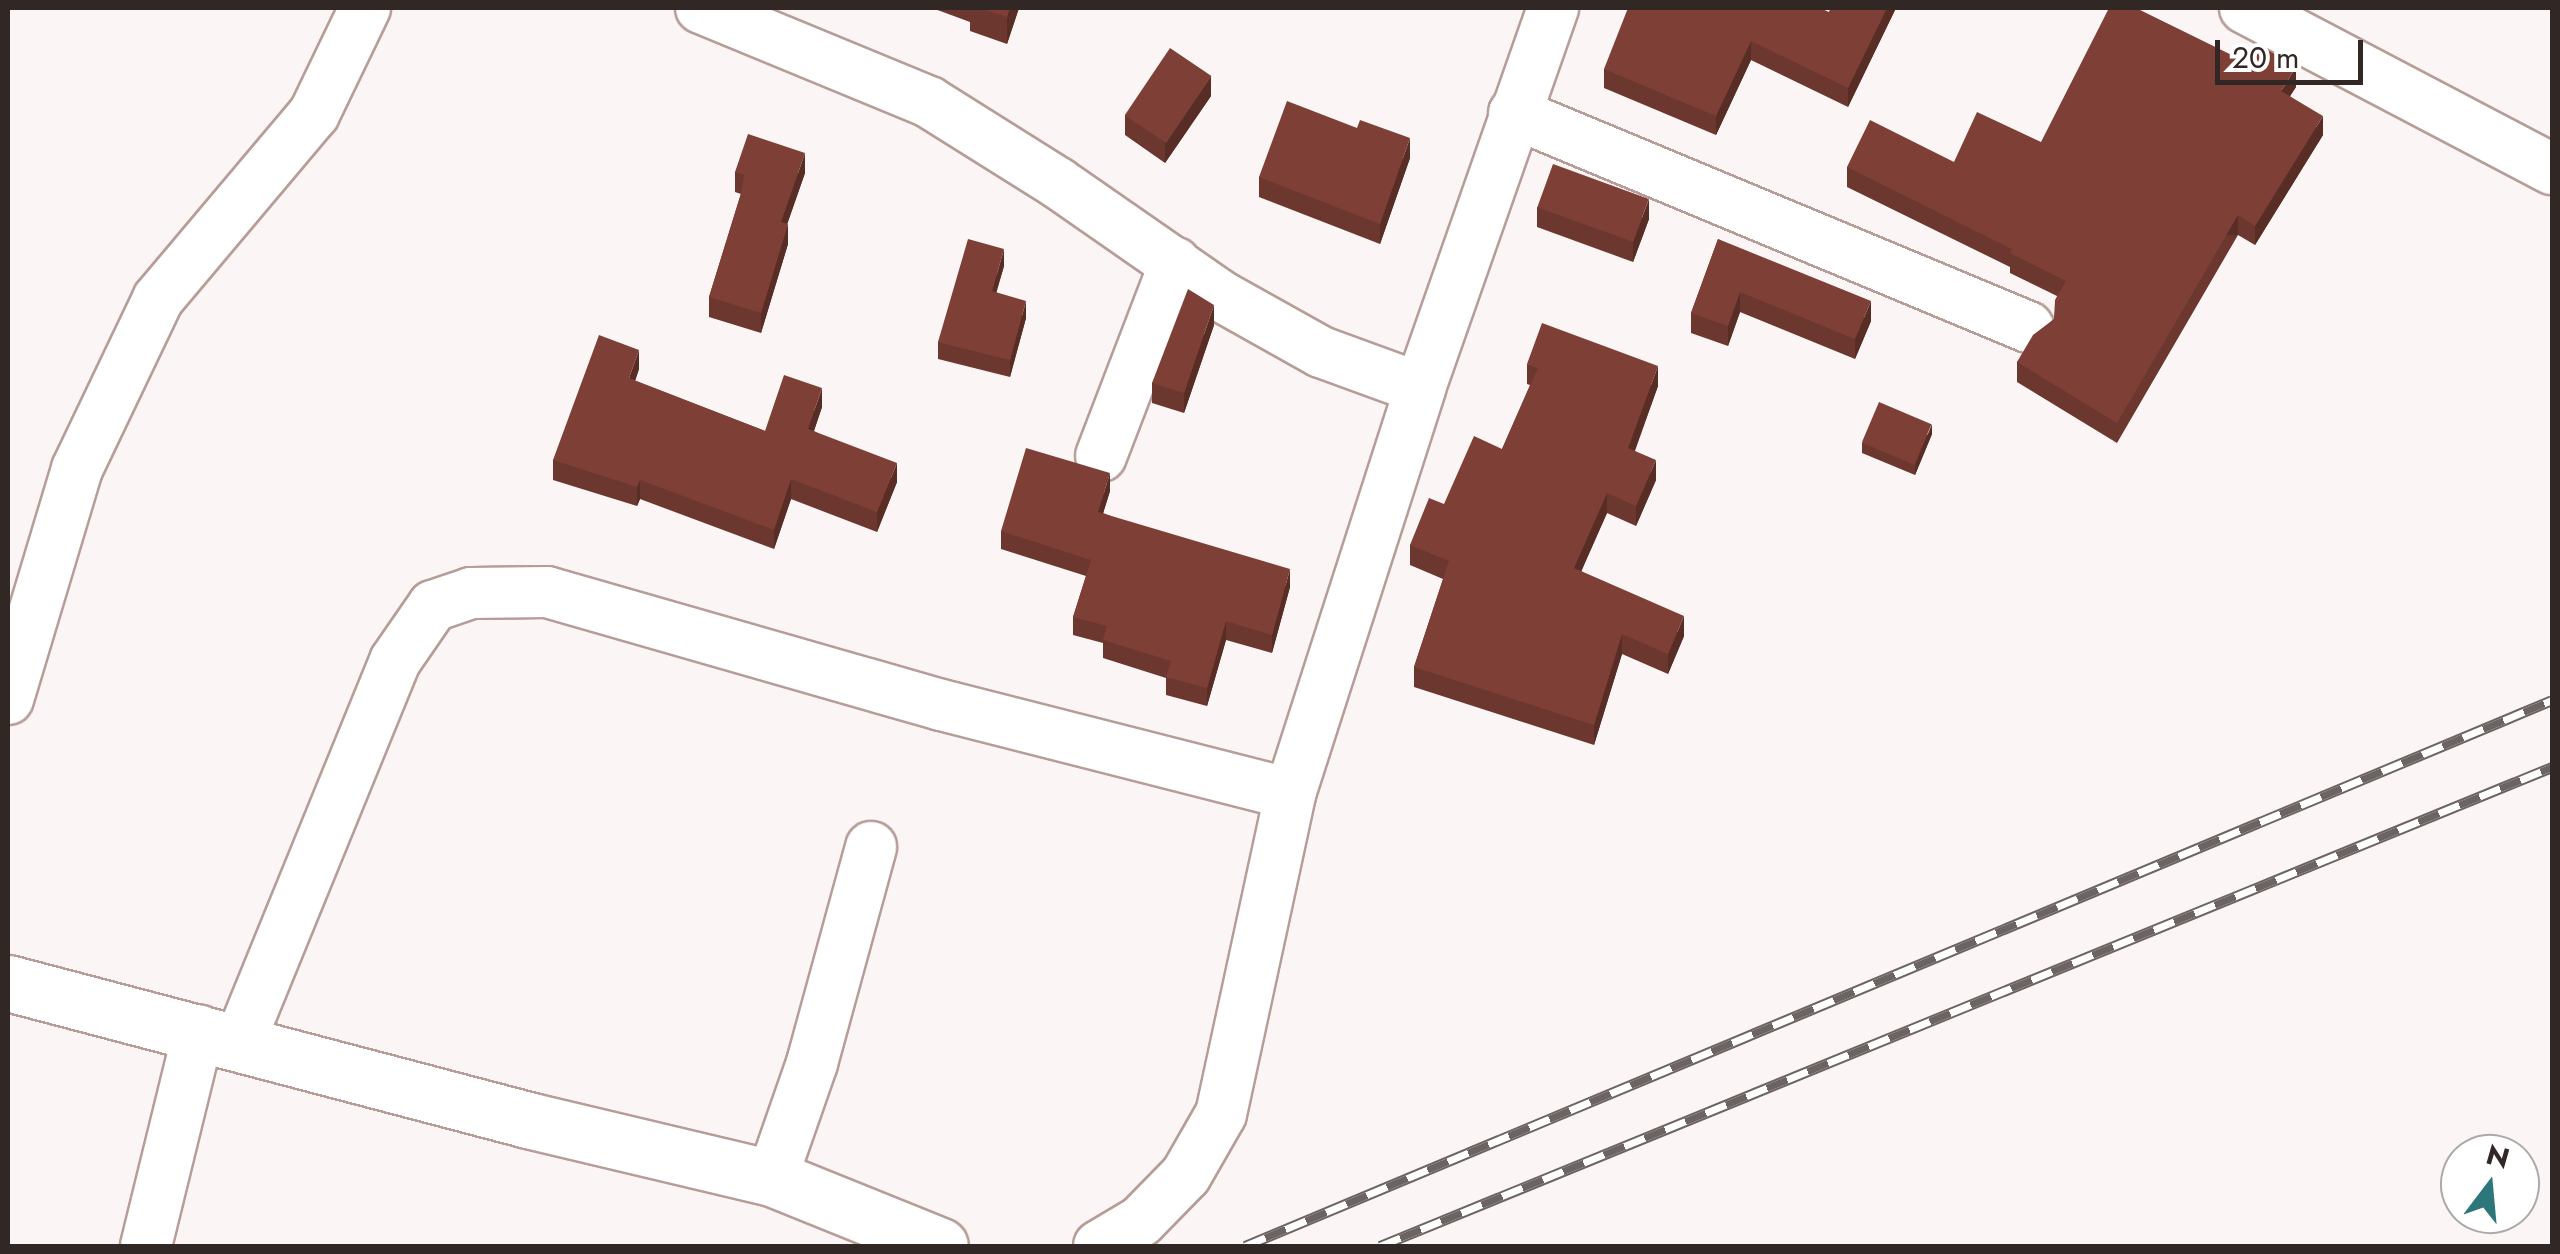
<!DOCTYPE html>
<style>
body{margin:0}
#map{position:relative;width:2560px;height:1254px;overflow:hidden;background:#fbf6f5;font-family:Jost,sans-serif}
div>[style]{position:absolute}
.roads{filter:drop-shadow(2px 0 #b69d98) drop-shadow(-2px 0 #b69d98) drop-shadow(0 2px #b69d98) drop-shadow(0 -2px #b69d98)}
.minor>*{height:50px;margin:-25px;padding:0 25px;transform-origin:25px;border-radius:25px;background:#fff}
.tertiary>*{height:55px;margin:-27.5px;padding:0 27.5px;transform-origin:27.5px;border-radius:27.5px;background:#fff}
.rail>*{height:11px;margin-top:-5.5px;transform-origin:0;background:repeating-linear-gradient(90deg,#fff 0 22px,#6c6462 0 44px);box-sizing:border-box;border-block:2px solid #6c6462}
.wall>*{inset:0;background:#6c372e}
.shaded-wall>*{inset:0;background:#582d26;transform-origin:0 0}
.building>*{inset:0;background:#7e4036;transform-origin:0 0}
span{translate:-50% -50%;white-space:nowrap;text-align:center;line-height:1.15;-webkit-text-stroke:10px #fff;paint-order:stroke}
.frame{position:absolute;inset:0;border:10px solid #312725;pointer-events:none}
.north{position:absolute;left:2440px;top:1134px;width:100px;height:100px;box-sizing:border-box;background:#fff;border:2px solid #ada9a8;border-radius:50%;rotate:16deg;font-size:28px;font-weight:700;line-height:40px;text-align:center;color:#312725}
.north::after{content:'';display:block;margin:auto;width:35px;height:45px;background:#2d777b;clip-path:polygon(50% 0,100% 100%,50% 72%,0 100%)}
.scale{position:absolute;left:2215px;top:40px;width:148px;height:45px;box-sizing:border-box;border:5px solid #312725;border-top:0;padding-left:12px;font-size:30px;line-height:35px;white-space:nowrap;color:#312725;-webkit-text-stroke:8px #fff;paint-order:stroke}
</style>
<div id="map">
<div class="roads">
<div class="minor">
<i style="left:701px;top:8px;width:247px;rotate:22.4deg"></i>
<i style="left:929px;top:102px;width:152px;rotate:32.1deg"></i>
<i style="left:1058px;top:183px;width:196px;rotate:34.8deg"></i>
<i style="left:1219px;top:295px;width:117px;rotate:29.2deg"></i>
<i style="left:1321px;top:352px;width:105px;rotate:20deg"></i>
<i style="left:2245px;top:8px;width:347px;rotate:27.7deg"></i>
<i style="left:1514px;top:113px;width:557px;rotate:22.6deg"></i>
<i style="left:1101px;top:456px;width:207px;rotate:-69deg"></i>
<i style="left:8px;top:699px;width:240px;rotate:-73.3deg"></i>
<i style="left:77px;top:469px;width:188px;rotate:-64.5deg"></i>
<i style="left:158px;top:299px;width:242px;rotate:-49.9deg"></i>
<i style="left:314px;top:114px;width:118px;rotate:-64.3deg"></i>
<i style="left:240px;top:1041px;width:410px;rotate:-67.8deg"></i>
<i style="left:395px;top:661px;width:67px;rotate:-55.4deg"></i>
<i style="left:433px;top:606px;width:40px;rotate:-18.9deg"></i>
<i style="left:471px;top:593px;width:76px;rotate:-0.8deg"></i>
<i style="left:547px;top:592px;width:410px;rotate:16deg"></i>
<i style="left:941px;top:705px;width:360px;rotate:14.3deg"></i>
<i style="left:772px;top:1178px;width:122px;rotate:-70.8deg"></i>
<i style="left:812px;top:1063px;width:224px;rotate:-74.7deg"></i>
<i style="left:146px;top:1246px;width:222px;rotate:-76.2deg"></i>
<i style="left:1099px;top:1246px;width:49px;rotate:-30.8deg"></i>
<i style="left:1141px;top:1221px;width:64px;rotate:-45.6deg"></i>
<i style="left:1186px;top:1175px;width:70px;rotate:-60.2deg"></i>
<i style="left:1221px;top:1114px;width:327px;rotate:-77.8deg"></i>
<i style="left:1290px;top:794px;width:426px;rotate:-72.2deg"></i>
<i style="left:1420px;top:388px;width:403px;rotate:-70.7deg"></i>
</div>
<div class="tertiary">
<i style="left:8px;top:983px;width:538px;rotate:14.76deg"></i>
<i style="left:528px;top:1120px;width:251px;rotate:13.4deg"></i>
<i style="left:772px;top:1178px;width:181px;rotate:22deg"></i>
</div>
</div>
<div class="rail">
<i style="left:1245px;top:1246px;width:1416px;rotate:-22.67deg"></i>
<i style="left:1380px;top:1246px;width:1266px;rotate:-22.23deg"></i>
</div>
<div class="wall">
<i style="clip-path:polygon(932px 8px,1019px 8px,1007px 44px,970px 31px,970px 22px)"></i>
<i style="clip-path:polygon(1831px 8px,1896px 8px,1848px 107px,1751px 60px,1716px 135px,1604px 88px,1604px 69px,1829px 12px)"></i>
<i style="clip-path:polygon(2296px 87px,2290px 96px,2323px 135px,2255px 245px,2238px 235px,2117px 443px,2017px 382px,2017px 362px,2054px 319px,2057px 296px,2010px 273px,2010px 267px,1847px 187px,1847px 167px,1954px 162px)"></i>
<i style="clip-path:polygon(1211px 96px,1165px 163px,1125px 135px,1125px 115px)"></i>
<i style="clip-path:polygon(1410px 158px,1380px 244px,1259px 197px,1259px 177px)"></i>
<i style="clip-path:polygon(735px 172px,805px 173px,787px 224px,788px 244px,761px 333px,709px 317px,709px 297px,741px 194px,735px 192px)"></i>
<i style="clip-path:polygon(1537px 207px,1649px 219px,1633px 262px,1537px 227px)"></i>
<i style="clip-path:polygon(1718px 239px,1871px 321px,1855px 359px,1740px 312px,1728px 346px,1691px 333px,1691px 313px)"></i>
<i style="clip-path:polygon(1004px 266px,996px 292px,1026px 318px,1010px 377px,938px 359px,938px 342px)"></i>
<i style="clip-path:polygon(1214px 325px,1184px 413px,1152px 403px,1152px 383px)"></i>
<i style="clip-path:polygon(1527px 364px,1658px 386px,1635px 451px,1656px 480px,1636px 526px,1607px 513px,1581px 571px,1684px 636px,1668px 674px,1622px 654px,1594px 745px,1414px 687px,1414px 667px,1443px 579px,1410px 565px,1410px 545px,1502px 449px,1530px 385px,1527px 384px)"></i>
<i style="clip-path:polygon(639px 369px,635px 381px,765px 431px,822px 407px,814px 431px,897px 482px,877px 532px,791px 499px,774px 549px,640px 499px,637px 506px,553px 480px,553px 460px)"></i>
<i style="clip-path:polygon(1932px 434px,1915px 475px,1862px 453px,1862px 443px)"></i>
<i style="clip-path:polygon(1110px 491px,1103px 513px,1290px 587px,1272px 653px,1226px 640px,1207px 706px,1166px 695px,1166px 678px,1103px 658px,1103px 643px,1073px 635px,1073px 617px,1086px 576px,1001px 549px,1001px 531px)"></i>
</div>
<div class="shaded-wall">
<i style="clip-path:polygon(1010px 8px,1019px 8px,1007px 44px,1007px 17px)"></i>
<i style="clip-path:polygon(1887px 8px,1896px 8px,1848px 107px,1848px 88px)"></i>
<i style="clip-path:polygon(1751px 41px,1751px 60px,1716px 135px,1716px 116px)"></i>
<i style="clip-path:polygon(2296px 67px,2296px 87px,2281px 110px,2281px 91px)"></i>
<i style="clip-path:polygon(1211px 76px,1211px 96px,1165px 163px,1165px 143px)"></i>
<i style="clip-path:polygon(2323px 116px,2323px 135px,2255px 245px,2255px 226px)"></i>
<i style="clip-path:polygon(1410px 138px,1410px 158px,1380px 244px,1380px 224px)"></i>
<i style="clip-path:polygon(805px 153px,805px 173px,781px 242px,781px 222px)"></i>
<i style="clip-path:polygon(1649px 199px,1649px 219px,1633px 262px,1633px 242px)"></i>
<i style="left:2238px;top:215px;width:20px;height:241px;rotate:90deg"></i>
<i style="clip-path:polygon(788px 224px,788px 244px,761px 333px,761px 313px)"></i>
<i style="clip-path:polygon(1004px 249px,1004px 266px,992px 308px,992px 291px)"></i>
<i style="clip-path:polygon(1740px 292px,1740px 312px,1728px 346px,1728px 326px)"></i>
<i style="clip-path:polygon(1026px 301px,1026px 318px,1010px 377px,1010px 360px)"></i>
<i style="clip-path:polygon(1871px 301px,1871px 321px,1855px 359px,1855px 339px)"></i>
<i style="clip-path:polygon(1214px 305px,1214px 325px,1184px 413px,1184px 393px)"></i>
<i style="clip-path:polygon(639px 350px,639px 369px,629px 398px,629px 378px)"></i>
<i style="clip-path:polygon(1658px 366px,1658px 386px,1628px 468px,1628px 448px)"></i>
<i style="clip-path:polygon(822px 388px,822px 407px,808px 448px,808px 429px)"></i>
<i style="clip-path:polygon(1932px 424px,1932px 434px,1915px 475px,1915px 465px)"></i>
<i style="clip-path:polygon(1656px 460px,1656px 480px,1636px 526px,1636px 506px)"></i>
<i style="clip-path:polygon(897px 463px,897px 482px,877px 532px,877px 512px)"></i>
<i style="clip-path:polygon(1110px 473px,1110px 491px,1098px 530px,1098px 512px)"></i>
<i style="clip-path:polygon(791px 479px,791px 499px,774px 549px,774px 530px)"></i>
<i style="clip-path:polygon(640px 480px,640px 499px,637px 506px,637px 487px)"></i>
<i style="clip-path:polygon(1607px 493px,1607px 513px,1574px 588px,1574px 568px)"></i>
<i style="clip-path:polygon(1290px 569px,1290px 587px,1272px 653px,1272px 635px)"></i>
<i style="clip-path:polygon(1684px 616px,1684px 636px,1668px 674px,1668px 654px)"></i>
<i style="clip-path:polygon(1226px 621px,1226px 640px,1207px 706px,1207px 688px)"></i>
<i style="clip-path:polygon(1622px 634px,1622px 654px,1594px 745px,1594px 725px)"></i>
</div>
<div class="building">
<i style="clip-path:polygon(980px 8px,1010px 8px,1007px 17px)"></i>
<i style="clip-path:polygon(1628px 8px,1820px 8px,1829px 12px,1831px 8px,1887px 8px,1848px 88px,1751px 41px,1716px 116px,1604px 69px)"></i>
<i style="clip-path:polygon(2109px 8px,2136px 8px,2250px 64px,2261px 46px,2296px 67px,2281px 91px,2323px 116px,2255px 226px,2238px 215px,2117px 423px,2017px 362px,2033px 335px,2054px 319px,2055px 300px,2066px 281px,2010px 253px,2012px 249px,1847px 167px,1870px 120px,1954px 162px,1977px 112px,2041px 142px)"></i>
<i style="left:1170px;top:48px;width:50px;height:81px;rotate:34deg"></i>
<i style="clip-path:polygon(1287px 101px,1357px 128px,1360px 120px,1410px 138px,1380px 224px,1259px 177px)"></i>
<i style="clip-path:polygon(748px 134px,805px 153px,781px 222px,788px 224px,761px 313px,709px 297px,741px 193px,744px 175px,735px 172px)"></i>
<i style="left:1553px;top:164px;width:102px;height:46px;rotate:20deg"></i>
<i style="clip-path:polygon(968px 239px,1004px 249px,992px 291px,1026px 301px,1010px 360px,938px 342px)"></i>
<i style="clip-path:polygon(1718px 239px,1871px 301px,1855px 339px,1740px 292px,1728px 326px,1691px 313px)"></i>
<i style="clip-path:polygon(1188px 289px,1214px 305px,1184px 393px,1152px 383px)"></i>
<i style="clip-path:polygon(1542px 323px,1658px 366px,1628px 448px,1656px 460px,1636px 506px,1607px 493px,1574px 568px,1684px 616px,1668px 654px,1622px 634px,1594px 725px,1414px 667px,1449px 561px,1410px 545px,1429px 498px,1444px 504px,1474px 436px,1502px 449px,1538px 368px,1527px 364px)"></i>
<i style="clip-path:polygon(599px 335px,639px 350px,629px 378px,765px 431px,784px 375px,822px 388px,808px 429px,897px 463px,877px 512px,791px 479px,774px 530px,640px 480px,637px 487px,553px 460px)"></i>
<i style="left:1879px;top:402px;width:57px;height:44px;rotate:23deg"></i>
<i style="clip-path:polygon(1026px 448px,1110px 473px,1098px 512px,1290px 569px,1272px 635px,1226px 621px,1207px 688px,1166px 677px,1171px 661px,1103px 640px,1107px 626px,1073px 617px,1091px 560px,1001px 531px)"></i>
</div>
<div class="frame"></div>
<div class="north">N</div>
<div class="scale">20 m</div>
</div>
